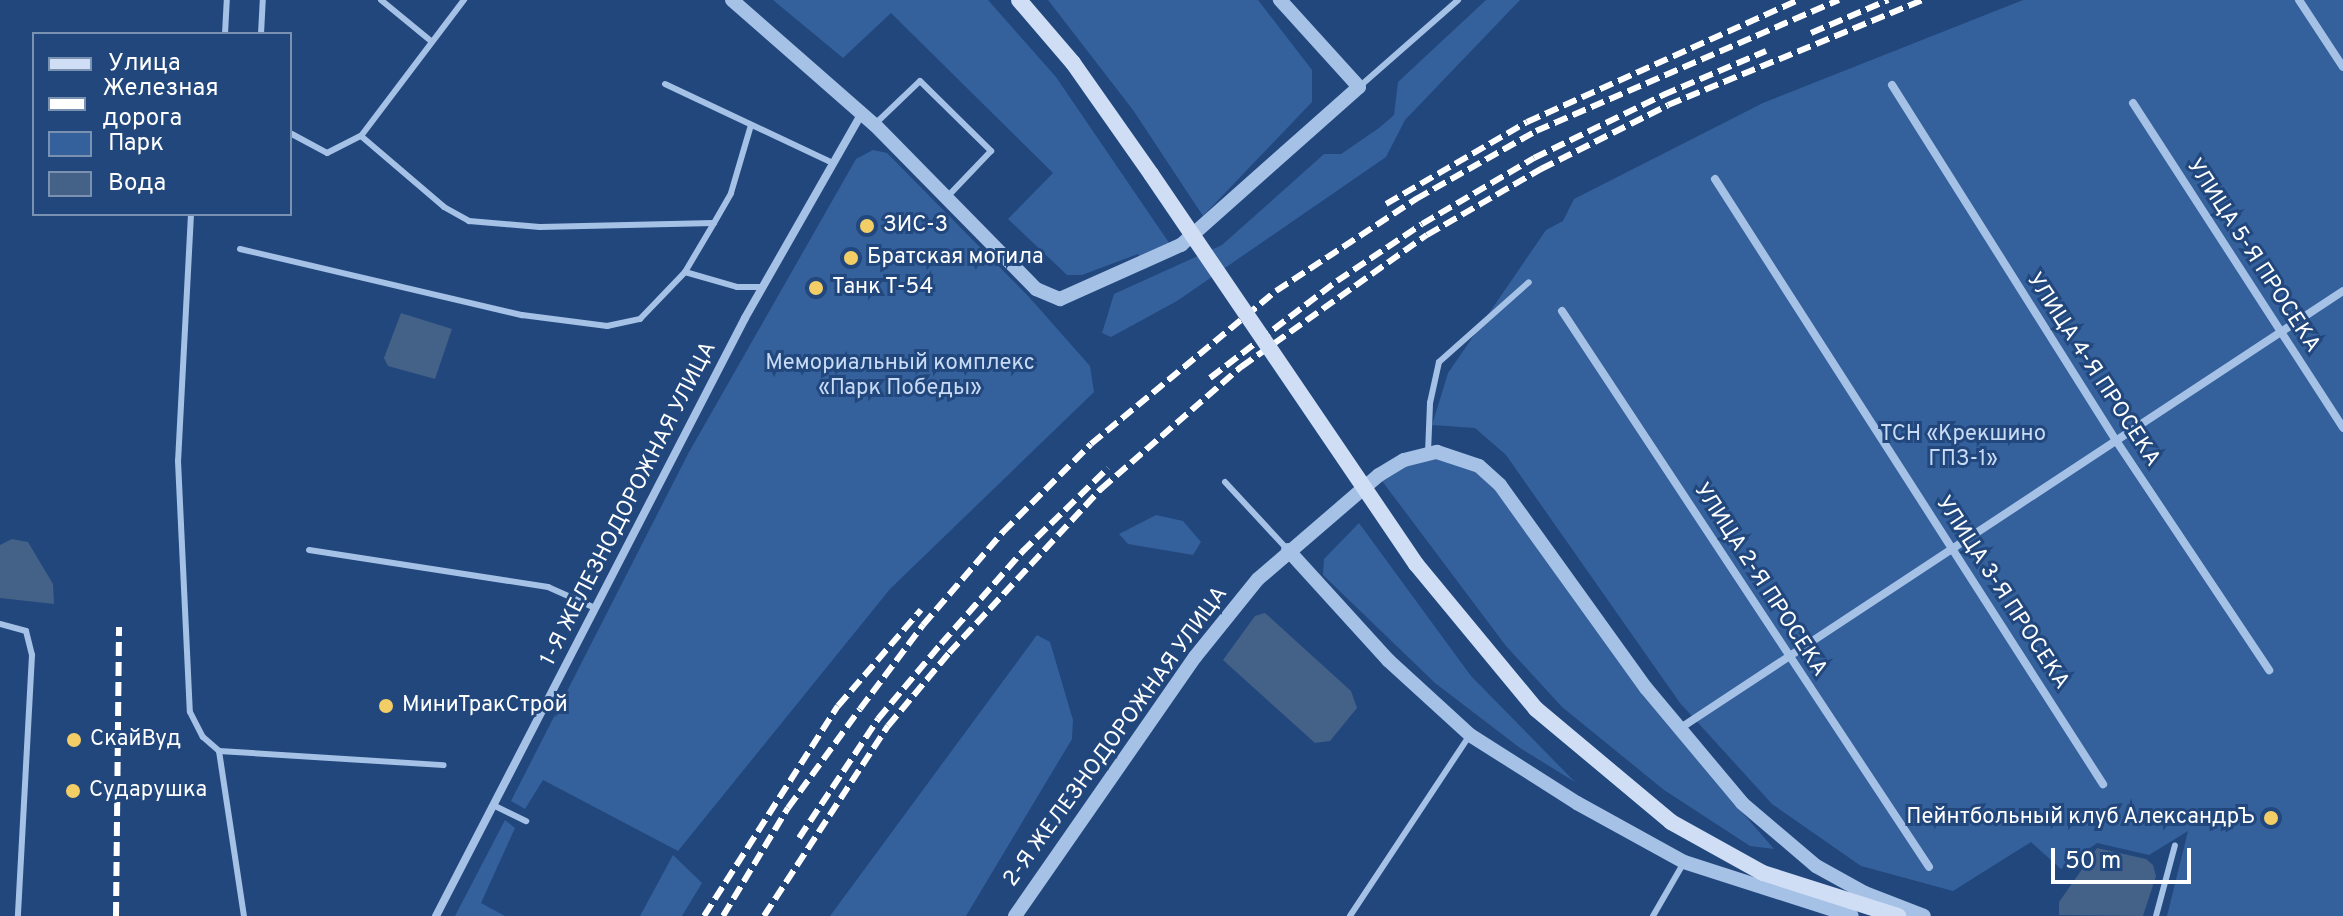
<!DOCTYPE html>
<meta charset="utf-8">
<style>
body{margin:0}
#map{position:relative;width:2343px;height:916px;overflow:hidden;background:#21477d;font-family:Overpass,sans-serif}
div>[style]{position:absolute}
.green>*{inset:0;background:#34609b}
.water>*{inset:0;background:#446188}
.service>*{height:6px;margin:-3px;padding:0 3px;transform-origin:3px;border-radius:3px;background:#a5c1e6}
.minor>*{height:8px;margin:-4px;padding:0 4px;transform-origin:4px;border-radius:4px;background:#a5c1e6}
.tertiary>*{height:14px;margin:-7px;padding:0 7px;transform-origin:7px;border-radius:7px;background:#a5c1e6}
.secondary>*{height:16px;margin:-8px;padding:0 8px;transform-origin:8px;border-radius:8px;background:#cfdef5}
.rail>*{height:6px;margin-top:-3px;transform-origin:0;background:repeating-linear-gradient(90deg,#fff 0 14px,transparent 0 20px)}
.secondary-bridge>*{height:16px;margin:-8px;padding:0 8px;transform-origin:8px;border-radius:8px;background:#cfdef5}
.dots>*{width:22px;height:22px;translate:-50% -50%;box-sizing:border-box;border:4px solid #21477d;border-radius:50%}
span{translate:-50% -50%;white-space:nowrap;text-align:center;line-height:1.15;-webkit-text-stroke:6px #21477d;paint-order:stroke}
.poi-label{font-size:22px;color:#fff}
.left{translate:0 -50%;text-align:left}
.right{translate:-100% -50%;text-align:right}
.street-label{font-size:22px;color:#fff}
.park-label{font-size:22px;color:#c8dbf5}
.legend{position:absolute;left:32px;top:32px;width:260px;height:184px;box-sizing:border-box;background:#21477d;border:2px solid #7a91b1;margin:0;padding:10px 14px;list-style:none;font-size:24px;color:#fff}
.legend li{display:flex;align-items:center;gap:16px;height:40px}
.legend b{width:40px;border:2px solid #7a91b1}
.scale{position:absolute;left:2051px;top:848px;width:140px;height:36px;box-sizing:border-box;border:4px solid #fff;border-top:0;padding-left:10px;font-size:24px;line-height:28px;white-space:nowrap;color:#fff;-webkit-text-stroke:6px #21477d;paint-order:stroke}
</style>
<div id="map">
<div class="green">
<i style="clip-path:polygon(773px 0,988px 0,1056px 77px,1176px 253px,1145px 269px,1138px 254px,1082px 275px,1067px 275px,1008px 219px,1053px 173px,891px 13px,843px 58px)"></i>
<i style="clip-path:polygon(1048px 0,1258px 0,1312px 70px,1312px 102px,1203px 216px,1133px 110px)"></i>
<i style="clip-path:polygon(1486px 0,1520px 0,1405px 120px,1386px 157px,1177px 301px,1111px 337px,1102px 333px,1114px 294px,1222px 245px,1324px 154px,1341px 154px,1379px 128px,1394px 115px,1398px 82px)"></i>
<i style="clip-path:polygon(2023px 0,2343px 0,2343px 916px,2167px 916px,2188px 831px,2149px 855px,2097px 843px,2061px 869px,2031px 842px,1953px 891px,1861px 866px,1772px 804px,1680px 703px,1506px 455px,1475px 428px,1432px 425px,1448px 373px,1546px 230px,1563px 221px,1574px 199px,1763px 103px)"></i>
<i style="clip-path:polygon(873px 150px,887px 153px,1029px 297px,1090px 366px,1094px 392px,890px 589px,678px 851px,543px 780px,525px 809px,511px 801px,689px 452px,856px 159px)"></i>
<i style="clip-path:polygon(1438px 458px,1466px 465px,1490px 483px,1722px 789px,1774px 849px,1750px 846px,1664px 790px,1562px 707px,1506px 646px,1382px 481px,1413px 462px)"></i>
<i style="clip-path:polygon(1156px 515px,1183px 521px,1201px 542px,1193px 555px,1128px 544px,1119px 534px)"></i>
<i style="clip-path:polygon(1359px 523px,1471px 676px,1575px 782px,1520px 748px,1435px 683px,1323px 575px,1324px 559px)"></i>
<i style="clip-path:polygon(1037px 635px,1050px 642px,1073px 720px,1072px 739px,966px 916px,830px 916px)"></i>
<i style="clip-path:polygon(505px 820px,515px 828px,481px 903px,505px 916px,455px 916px)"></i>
<i style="clip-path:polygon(673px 855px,702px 883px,682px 916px,640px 916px)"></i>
</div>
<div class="water">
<i style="clip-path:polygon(401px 313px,452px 329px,435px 379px,388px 366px,384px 358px)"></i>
<i style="clip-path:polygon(12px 539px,28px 542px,53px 584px,54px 604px,0 598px,0 545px)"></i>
<i style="clip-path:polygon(1265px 613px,1351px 691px,1357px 708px,1330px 741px,1315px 743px,1223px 660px,1255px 616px)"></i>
<i style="clip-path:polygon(2097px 848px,2146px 859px,2153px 865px,2156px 876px,2143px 916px,2059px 915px,2059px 902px)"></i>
</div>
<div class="service">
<i style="left:381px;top:0;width:65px;rotate:39.4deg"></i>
<i style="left:225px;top:34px;width:34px;rotate:-87deg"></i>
<i style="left:261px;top:34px;width:34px;rotate:-87deg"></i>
<i style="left:665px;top:84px;width:186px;rotate:25.2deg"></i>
<i style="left:1359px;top:87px;width:132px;rotate:-41.3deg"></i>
<i style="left:875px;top:124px;width:62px;rotate:-43.7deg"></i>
<i style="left:920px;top:81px;width:100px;rotate:44.6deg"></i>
<i style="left:991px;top:151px;width:62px;rotate:133.7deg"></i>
<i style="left:290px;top:133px;width:42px;rotate:28.4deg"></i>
<i style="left:327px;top:153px;width:38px;rotate:-27deg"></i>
<i style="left:361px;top:136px;width:171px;rotate:-52.9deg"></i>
<i style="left:361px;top:136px;width:109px;rotate:40.5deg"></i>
<i style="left:444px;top:207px;width:29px;rotate:29deg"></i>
<i style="left:469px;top:221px;width:71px;rotate:4.8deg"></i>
<i style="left:540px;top:227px;width:174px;rotate:-1.3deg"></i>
<i style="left:191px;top:214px;width:247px;rotate:93deg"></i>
<i style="left:178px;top:461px;width:251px;rotate:87.3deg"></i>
<i style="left:190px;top:712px;width:28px;rotate:63deg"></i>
<i style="left:203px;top:737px;width:21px;rotate:41deg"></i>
<i style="left:219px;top:751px;width:225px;rotate:3.6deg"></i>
<i style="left:240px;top:249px;width:290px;rotate:13.2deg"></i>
<i style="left:522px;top:315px;width:86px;rotate:7.4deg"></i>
<i style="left:607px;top:326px;width:34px;rotate:-12deg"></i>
<i style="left:640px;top:319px;width:65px;rotate:-46.2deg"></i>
<i style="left:685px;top:272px;width:57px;rotate:-59.4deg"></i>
<i style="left:714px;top:223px;width:34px;rotate:-60deg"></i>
<i style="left:731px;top:193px;width:71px;rotate:-73.6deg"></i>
<i style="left:685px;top:272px;width:54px;rotate:16.1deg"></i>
<i style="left:737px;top:287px;width:25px"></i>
<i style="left:1428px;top:453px;width:50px;rotate:-87.7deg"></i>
<i style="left:1430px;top:403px;width:42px;rotate:-77.6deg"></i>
<i style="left:1439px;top:362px;width:120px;rotate:-41.6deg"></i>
<i style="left:1225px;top:482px;width:93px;rotate:47.2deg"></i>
<i style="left:309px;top:550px;width:242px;rotate:8.8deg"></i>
<i style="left:548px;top:587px;width:51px;rotate:24.1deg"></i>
<i style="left:0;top:624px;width:27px;rotate:15deg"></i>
<i style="left:26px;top:631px;width:25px;rotate:76deg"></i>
<i style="left:32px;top:655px;width:261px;rotate:93.1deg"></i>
<i style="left:219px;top:751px;width:167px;rotate:81.4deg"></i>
<i style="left:493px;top:805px;width:37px;rotate:26deg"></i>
<i style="left:1350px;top:916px;width:217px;rotate:-56.5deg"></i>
<i style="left:1653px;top:916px;width:60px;rotate:-60deg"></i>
<i style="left:2156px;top:916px;width:73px;rotate:-75deg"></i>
</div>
<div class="minor">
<i style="left:2299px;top:0;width:80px;rotate:56.7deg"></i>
<i style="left:1892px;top:85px;width:418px;rotate:57.8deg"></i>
<i style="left:2115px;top:439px;width:278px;rotate:56.3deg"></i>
<i style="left:2133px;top:103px;width:387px;rotate:57.1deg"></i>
<i style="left:1715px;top:179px;width:719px;rotate:57.33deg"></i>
<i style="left:1562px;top:311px;width:666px;rotate:56.57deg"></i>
<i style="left:1679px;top:729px;width:795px;rotate:-33.41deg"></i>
<i style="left:436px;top:916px;width:673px;rotate:-62.67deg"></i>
<i style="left:745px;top:318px;width:236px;rotate:-60.3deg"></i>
</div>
<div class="tertiary">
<i style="left:732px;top:0;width:190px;rotate:41.2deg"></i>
<i style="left:875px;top:125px;width:230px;rotate:45.5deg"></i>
<i style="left:1036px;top:289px;width:26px;rotate:23deg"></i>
<i style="left:1060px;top:299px;width:133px;rotate:-24.1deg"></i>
<i style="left:1181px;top:245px;width:238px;rotate:-41.6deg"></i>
<i style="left:1359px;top:87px;width:118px;rotate:-132.2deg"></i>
<i style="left:1288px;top:550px;width:149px;rotate:47.7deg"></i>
<i style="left:1388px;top:660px;width:111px;rotate:42.4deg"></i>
<i style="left:1470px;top:735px;width:127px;rotate:32.4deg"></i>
<i style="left:1577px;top:803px;width:122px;rotate:28.9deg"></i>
<i style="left:1684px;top:862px;width:176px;rotate:17.8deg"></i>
<i style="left:1015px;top:916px;width:315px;rotate:-55.2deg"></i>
<i style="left:1195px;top:657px;width:100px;rotate:-51.1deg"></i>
<i style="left:1258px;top:579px;width:160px;rotate:-40.7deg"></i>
<i style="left:1379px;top:475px;width:29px;rotate:-31deg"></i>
<i style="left:1404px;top:460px;width:34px;rotate:-14deg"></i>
<i style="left:1437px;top:452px;width:44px;rotate:18.4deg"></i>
<i style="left:1479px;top:466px;width:28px;rotate:42deg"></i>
<i style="left:1500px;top:485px;width:250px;rotate:54.3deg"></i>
<i style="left:1646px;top:688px;width:150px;rotate:50.1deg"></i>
<i style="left:1742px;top:803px;width:97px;rotate:40.4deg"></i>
<i style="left:1816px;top:866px;width:56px;rotate:28.9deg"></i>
<i style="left:1865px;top:893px;width:63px;rotate:21.3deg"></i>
</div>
<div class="secondary">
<i style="left:1019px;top:0;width:83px;rotate:49.4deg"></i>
<i style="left:1073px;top:63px;width:136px;rotate:54.9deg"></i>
<i style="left:1416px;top:564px;width:188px;rotate:50.4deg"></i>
<i style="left:1536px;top:709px;width:176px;rotate:39.9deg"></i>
<i style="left:1671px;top:822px;width:105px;rotate:29deg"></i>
<i style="left:1763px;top:873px;width:142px;rotate:17.7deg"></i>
</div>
<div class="rail">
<i style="left:1811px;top:33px;width:84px;rotate:-23.2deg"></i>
<i style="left:1386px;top:204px;width:163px;rotate:-30.2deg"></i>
<i style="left:1527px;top:122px;width:297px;rotate:-24.2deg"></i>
<i style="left:1210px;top:378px;width:160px;rotate:-37.4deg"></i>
<i style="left:1337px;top:281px;width:102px;rotate:-33.8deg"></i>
<i style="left:1422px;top:224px;width:130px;rotate:-30.5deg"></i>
<i style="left:1534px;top:158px;width:144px;rotate:-26deg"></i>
<i style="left:1663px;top:95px;width:112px;rotate:-23.1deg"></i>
<i style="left:799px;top:838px;width:143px;rotate:-56.4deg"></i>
<i style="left:878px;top:719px;width:98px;rotate:-50deg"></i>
<i style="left:941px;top:644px;width:123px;rotate:-48.6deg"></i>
<i style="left:1022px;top:552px;width:120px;rotate:-44.3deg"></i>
<i style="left:116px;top:916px;width:289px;rotate:-89.4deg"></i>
<i style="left:704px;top:916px;width:249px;rotate:-57.5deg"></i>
<i style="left:838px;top:706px;width:127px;rotate:-49.2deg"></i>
<i style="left:723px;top:916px;width:126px;rotate:-59deg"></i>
<i style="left:788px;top:808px;width:122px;rotate:-54deg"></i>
<i style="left:860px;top:709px;width:105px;rotate:-53.1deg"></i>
<i style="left:923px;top:625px;width:123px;rotate:-49.3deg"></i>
<i style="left:1003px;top:532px;width:124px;rotate:-45deg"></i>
<i style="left:1091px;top:444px;width:240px;rotate:-39.6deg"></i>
<i style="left:1276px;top:291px;width:168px;rotate:-33.3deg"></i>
<i style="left:1416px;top:199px;width:138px;rotate:-29.5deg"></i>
<i style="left:1536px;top:131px;width:330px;rotate:-23.4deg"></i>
<i style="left:764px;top:916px;width:227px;rotate:-56.9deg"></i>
<i style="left:888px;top:726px;width:95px;rotate:-50.1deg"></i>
<i style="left:949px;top:653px;width:224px;rotate:-47.2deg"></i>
<i style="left:1101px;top:489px;width:186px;rotate:-41.1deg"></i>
<i style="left:1241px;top:367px;width:228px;rotate:-35.4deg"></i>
<i style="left:1427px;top:235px;width:132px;rotate:-30.1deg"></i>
<i style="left:1541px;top:169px;width:142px;rotate:-26.7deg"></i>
<i style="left:1668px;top:105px;width:276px;rotate:-22.4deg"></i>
</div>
<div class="secondary-bridge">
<i style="left:1151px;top:174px;width:472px;rotate:55.8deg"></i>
</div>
<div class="dots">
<i style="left:867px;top:226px;background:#f3ce66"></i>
<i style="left:851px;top:258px;background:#f3ce66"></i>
<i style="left:816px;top:288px;background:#f3ce66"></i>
<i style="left:386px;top:706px;background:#f3ce66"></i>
<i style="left:74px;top:740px;background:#f3ce66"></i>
<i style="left:73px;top:791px;background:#f3ce66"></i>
<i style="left:2271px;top:818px;background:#f3ce66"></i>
</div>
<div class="poi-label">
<span class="left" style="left:883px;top:226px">ЗИС-3</span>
<span class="left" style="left:867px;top:258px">Братская могила</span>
<span class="left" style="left:832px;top:288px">Танк Т-54</span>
<span class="left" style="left:402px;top:706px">МиниТракСтрой</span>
<span class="left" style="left:90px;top:740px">СкайВуд</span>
<span class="left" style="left:89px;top:791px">Сударушка</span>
<span class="right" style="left:2255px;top:818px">Пейнтбольный клуб АлександрЪ</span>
</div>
<div class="street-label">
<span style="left:2253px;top:256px;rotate:57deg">УЛИЦА 5-Я ПРОСЕКА</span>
<span style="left:2093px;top:370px;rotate:57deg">УЛИЦА 4-Я ПРОСЕКА</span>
<span style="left:629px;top:504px;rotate:-63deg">1-Я ЖЕЛЕЗНОДОРОЖНАЯ УЛИЦА</span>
<span style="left:1760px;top:580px;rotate:57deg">УЛИЦА 2-Я ПРОСЕКА</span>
<span style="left:2002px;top:593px;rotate:57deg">УЛИЦА 3-Я ПРОСЕКА</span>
<span style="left:1116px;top:737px;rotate:-54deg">2-Я ЖЕЛЕЗНОДОРОЖНАЯ УЛИЦА</span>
</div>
<div class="park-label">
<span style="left:900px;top:376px">Мемориальный комплекс<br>«Парк Победы»</span>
<span style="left:1963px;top:447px">ТСН «Крекшино<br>ГПЗ-1»</span>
</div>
<ul class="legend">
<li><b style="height:10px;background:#cfdef5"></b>Улица</li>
<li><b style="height:10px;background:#fff"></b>Железная дорога</li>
<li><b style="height:22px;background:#34609b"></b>Парк</li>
<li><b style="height:22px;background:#446188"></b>Вода</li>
</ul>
<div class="scale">50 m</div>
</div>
